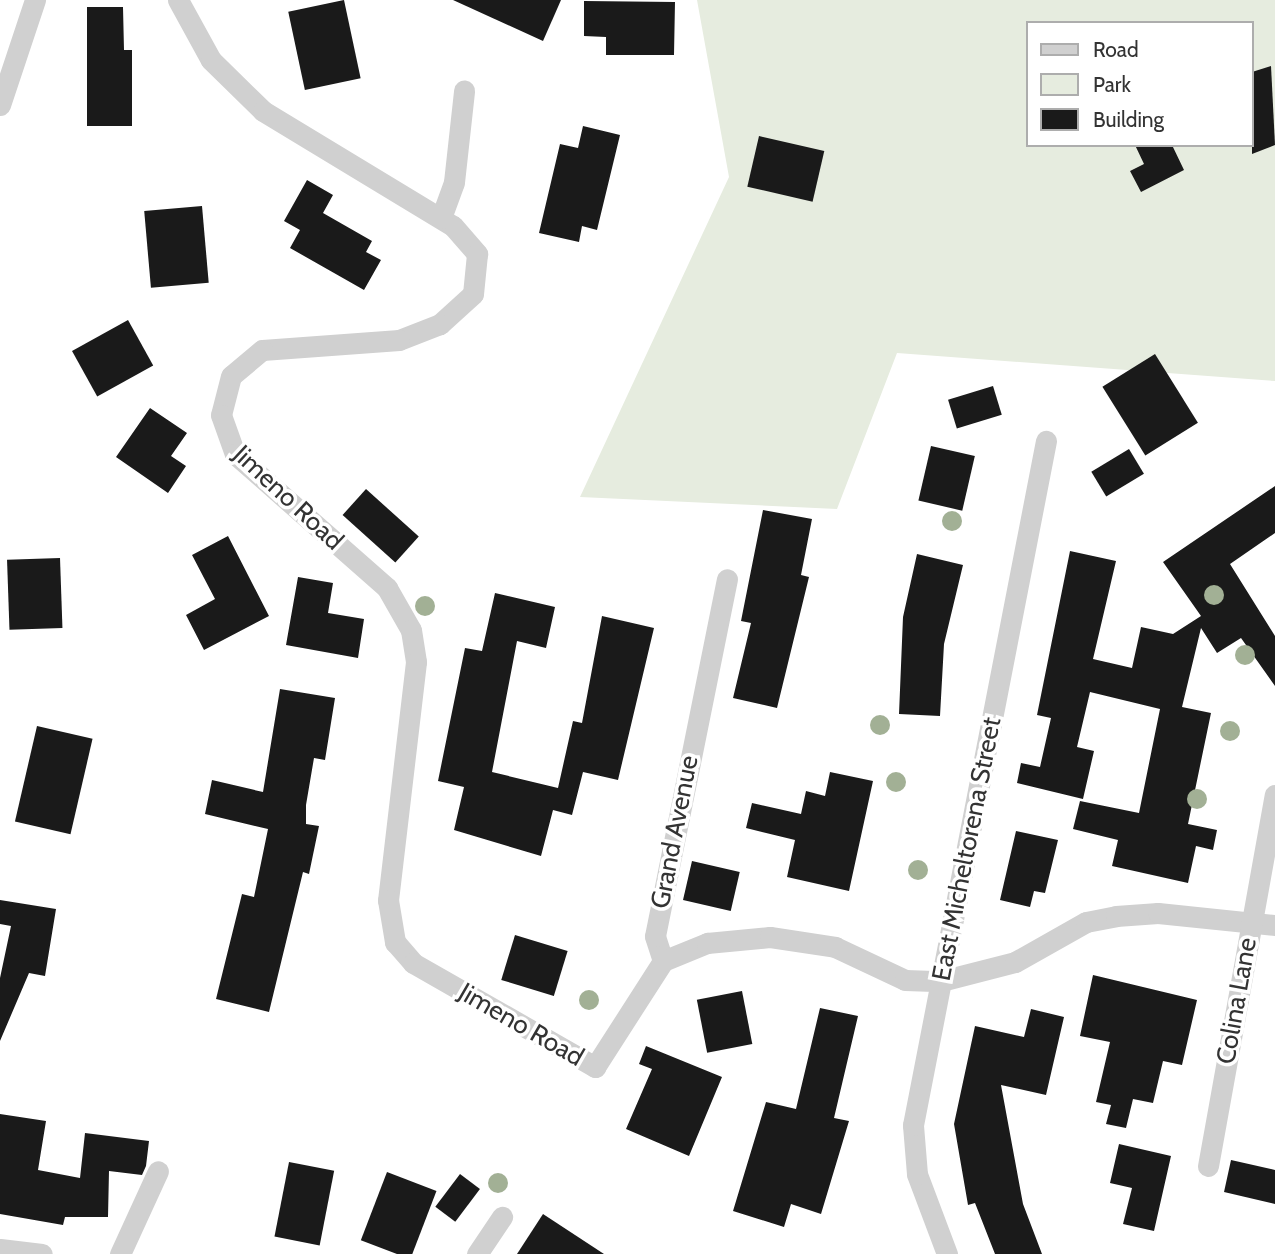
<!DOCTYPE html>
<style>
body{margin:0}
#map{position:relative;width:1275px;height:1254px;overflow:hidden;background:#fff;font-family:Cabin,sans-serif}
div>[style]{position:absolute}
.green>*{inset:0;background:#e6ecdf}
.building>*{inset:0;background:#1a1a1a;transform-origin:0 0}
.minor>*{height:21px;margin:-10.5px;padding:0 10.5px;transform-origin:10.5px;border-radius:10.5px;background:#d0d0d0}
.trees>*{width:20px;height:20px;margin:-10px;border-radius:50%;background:#a2b095}
span{translate:-50% -50%;white-space:nowrap;text-align:center;line-height:1.15;-webkit-text-stroke:7px #fff;paint-order:stroke}
.street-label{font-size:26px;color:#333}
.legend{position:absolute;left:1026px;top:21px;width:228px;height:126px;box-sizing:border-box;background:#fff;border:2px solid #adadad;margin:0;padding:9px 12px;list-style:none;font-size:21px;color:#333}
.legend li{display:flex;align-items:center;gap:14px;height:35px}
.legend b{width:35px;border:2px solid #adadad}
</style>
<div id="map">
<div class="green">
<i style="clip-path:polygon(evenodd,697px 0,1275px 0,1275px 381px,897px 353px,837px 509px,580px 497px,729px 177px,697px 0,1028px 23px,1252px 23px,1252px 145px,1028px 145px,1028px 23px)"></i>
</div>
<div class="building">
<i style="left:344px;top:0;width:80px;height:57px;rotate:78deg"></i>
<i style="clip-path:polygon(453px 0,561px 0,543px 41px)"></i>
<i style="clip-path:polygon(584px 1px,675px 2px,674px 55px,606px 55px,606px 37px,584px 36px)"></i>
<i style="clip-path:polygon(87px 7px,123px 7px,124px 50px,132px 50px,132px 126px,87px 126px)"></i>
<i style="clip-path:polygon(1271px 66px,1275px 145px,1252px 154px,1252px 72px)"></i>
<i style="clip-path:polygon(583px 126px,620px 135px,597px 230px,582px 226px,579px 242px,539px 233px,560px 144px,578px 148px)"></i>
<i style="left:759px;top:136px;width:67px;height:52px;rotate:13deg"></i>
<i style="clip-path:polygon(1135px 145px,1172px 145px,1184px 170px,1141px 192px,1130px 171px,1144px 164px)"></i>
<i style="clip-path:polygon(307px 180px,333px 195px,323px 213px,372px 241px,366px 252px,381px 260px,364px 290px,290px 248px,300px 230px,284px 221px)"></i>
<i style="left:202px;top:206px;width:77px;height:58px;rotate:85deg"></i>
<i style="left:128px;top:320px;width:52px;height:64px;rotate:61deg"></i>
<i style="left:1155px;top:354px;width:81px;height:62px;rotate:58deg"></i>
<i style="left:993px;top:386px;width:30px;height:47px;rotate:73deg"></i>
<i style="clip-path:polygon(150px 408px,187px 433px,171px 456px,186px 466px,168px 493px,116px 457px)"></i>
<i style="left:931px;top:446px;width:45px;height:56px;rotate:13deg"></i>
<i style="left:1129px;top:449px;width:29px;height:44px;rotate:59deg"></i>
<i style="clip-path:polygon(1275px 486px,1275px 533px,1230px 564px,1275px 636px,1275px 686px,1241px 638px,1217px 653px,1201px 628px,1182px 707px,1211px 713px,1188px 824px,1217px 830px,1213px 850px,1196px 846px,1188px 883px,1112px 866px,1118px 840px,1073px 829px,1080px 801px,1139px 813px,1160px 709px,1090px 692px,1077px 747px,1094px 751px,1083px 799px,1017px 783px,1021px 763px,1040px 767px,1051px 718px,1037px 715px,1070px 551px,1116px 561px,1093px 659px,1132px 668px,1141px 627px,1173px 634px,1201px 616px,1163px 562px)"></i>
<i style="left:366px;top:489px;width:71px;height:35px;rotate:42deg"></i>
<i style="clip-path:polygon(763px 510px,812px 519px,801px 575px,809px 577px,777px 708px,733px 698px,751px 623px,741px 621px)"></i>
<i style="clip-path:polygon(228px 536px,269px 616px,204px 650px,186px 615px,215px 599px,192px 555px)"></i>
<i style="clip-path:polygon(917px 554px,963px 565px,944px 644px,940px 716px,899px 714px,903px 617px)"></i>
<i style="left:60px;top:558px;width:70px;height:53px;rotate:88deg"></i>
<i style="clip-path:polygon(298px 577px,333px 583px,328px 613px,364px 619px,358px 658px,286px 645px)"></i>
<i style="clip-path:polygon(495px 593px,555px 607px,546px 648px,517px 641px,492px 772px,558px 788px,573px 721px,582px 723px,602px 616px,654px 628px,618px 780px,583px 772px,572px 815px,553px 810px,541px 856px,454px 830px,464px 787px,438px 781px,465px 648px,482px 651px)"></i>
<i style="clip-path:polygon(280px 689px,335px 698px,325px 760px,314px 758px,306px 805px,306px 824px,319px 826px,309px 874px,303px 872px,269px 1012px,216px 999px,242px 894px,254px 897px,268px 829px,205px 814px,212px 780px,263px 792px)"></i>
<i style="left:37px;top:726px;width:57px;height:98px;rotate:13deg"></i>
<i style="clip-path:polygon(830px 772px,873px 781px,849px 891px,787px 877px,795px 840px,746px 828px,752px 803px,801px 814px,806px 791px,825px 796px)"></i>
<i style="clip-path:polygon(1016px 831px,1058px 840px,1045px 893px,1034px 891px,1030px 907px,1000px 900px)"></i>
<i style="left:692px;top:861px;width:49px;height:40px;rotate:13deg"></i>
<i style="clip-path:polygon(0 900px,56px 909px,45px 976px,29px 973px,0 1041px,0 978px,11px 926px,0 924px)"></i>
<i style="left:515px;top:935px;width:55px;height:47px;rotate:17deg"></i>
<i style="clip-path:polygon(1093px 975px,1197px 1000px,1182px 1065px,1163px 1061px,1153px 1103px,1133px 1099px,1126px 1128px,1106px 1124px,1111px 1105px,1096px 1102px,1110px 1042px,1080px 1036px)"></i>
<i style="left:742px;top:991px;width:54px;height:46px;rotate:79deg"></i>
<i style="clip-path:polygon(820px 1008px,858px 1016px,834px 1118px,849px 1121px,821px 1214px,791px 1204px,784px 1227px,733px 1211px,766px 1102px,796px 1109px)"></i>
<i style="clip-path:polygon(1031px 1009px,1064px 1017px,1046px 1095px,1001px 1085px,1023px 1204px,1042px 1254px,995px 1254px,975px 1203px,968px 1205px,954px 1124px,975px 1026px,1024px 1037px)"></i>
<i style="clip-path:polygon(646px 1046px,722px 1077px,689px 1156px,626px 1129px,652px 1069px,639px 1064px)"></i>
<i style="clip-path:polygon(0 1114px,46px 1121px,38px 1170px,80px 1178px,85px 1133px,149px 1141px,146px 1166px,142px 1175px,109px 1171px,108px 1217px,65px 1217px,63px 1225px,0 1214px)"></i>
<i style="clip-path:polygon(1119px 1144px,1171px 1156px,1154px 1231px,1123px 1224px,1132px 1188px,1110px 1183px)"></i>
<i style="clip-path:polygon(1231px 1160px,1275px 1170px,1275px 1204px,1224px 1192px)"></i>
<i style="left:289px;top:1162px;width:46px;height:76px;rotate:11deg"></i>
<i style="left:387px;top:1172px;width:53px;height:73px;rotate:21deg"></i>
<i style="left:460px;top:1174px;width:25px;height:41px;rotate:37deg"></i>
<i style="clip-path:polygon(543px 1214px,604px 1254px,517px 1254px)"></i>
</div>
<div class="minor">
<i style="left:178px;top:0;width:68px;rotate:61.2deg"></i>
<i style="left:211px;top:60px;width:73px;rotate:44.4deg"></i>
<i style="left:263px;top:111px;width:222px;rotate:31.2deg"></i>
<i style="left:453px;top:226px;width:37px;rotate:49deg"></i>
<i style="left:477px;top:254px;width:40px;rotate:95.7deg"></i>
<i style="left:473px;top:294px;width:45px;rotate:137.7deg"></i>
<i style="left:440px;top:324px;width:44px;rotate:158.7deg"></i>
<i style="left:399px;top:340px;width:137px;rotate:175.8deg"></i>
<i style="left:262px;top:350px;width:40px;rotate:140deg"></i>
<i style="left:231px;top:376px;width:40px;rotate:104.4deg"></i>
<i style="left:221px;top:415px;width:41px;rotate:70.3deg"></i>
<i style="left:235px;top:454px;width:203px;rotate:41.4deg"></i>
<i style="left:387px;top:588px;width:48px;rotate:60.3deg"></i>
<i style="left:411px;top:630px;width:32px;rotate:81deg"></i>
<i style="left:416px;top:662px;width:240px;rotate:96.7deg"></i>
<i style="left:388px;top:900px;width:43px;rotate:80.5deg"></i>
<i style="left:395px;top:942px;width:28px;rotate:49deg"></i>
<i style="left:413px;top:963px;width:210px;rotate:29.7deg"></i>
<i style="left:595px;top:1067px;width:126px;rotate:-57.3deg"></i>
<i style="left:663px;top:961px;width:26px;rotate:-108deg"></i>
<i style="left:655px;top:936px;width:364px;rotate:-78.6deg"></i>
<i style="left:0;top:105px;width:111px;rotate:-71.6deg"></i>
<i style="left:441px;top:218px;width:38px;rotate:-70deg"></i>
<i style="left:454px;top:182px;width:92px;rotate:-83.7deg"></i>
<i style="left:663px;top:961px;width:48px;rotate:-22.2deg"></i>
<i style="left:707px;top:943px;width:63px;rotate:-5.4deg"></i>
<i style="left:770px;top:937px;width:66px;rotate:8.7deg"></i>
<i style="left:835px;top:947px;width:77px;rotate:25.2deg"></i>
<i style="left:905px;top:980px;width:36px;rotate:2deg"></i>
<i style="left:941px;top:981px;width:76px;rotate:-14.4deg"></i>
<i style="left:1015px;top:962px;width:81px;rotate:-29.4deg"></i>
<i style="left:1086px;top:922px;width:31px;rotate:-11deg"></i>
<i style="left:1116px;top:916px;width:42px;rotate:-4.1deg"></i>
<i style="left:1158px;top:913px;width:118px;rotate:5.9deg"></i>
<i style="left:1208px;top:1166px;width:377px;rotate:-79.8deg"></i>
<i style="left:0;top:1249px;width:42px;rotate:6.8deg"></i>
<i style="left:120px;top:1254px;width:91px;rotate:-65.4deg"></i>
<i style="left:477px;top:1254px;width:45px;rotate:-56deg"></i>
<i style="left:947px;top:1254px;width:85px;rotate:-110.6deg"></i>
<i style="left:917px;top:1174px;width:49px;rotate:-94.7deg"></i>
<i style="left:913px;top:1125px;width:697px;rotate:-79deg"></i>
</div>
<div class="trees">
<i style="left:952px;top:521px"></i>
<i style="left:1214px;top:595px"></i>
<i style="left:425px;top:606px"></i>
<i style="left:1245px;top:655px"></i>
<i style="left:880px;top:725px"></i>
<i style="left:1230px;top:731px"></i>
<i style="left:896px;top:782px"></i>
<i style="left:1197px;top:799px"></i>
<i style="left:918px;top:870px"></i>
<i style="left:589px;top:1000px"></i>
<i style="left:498px;top:1183px"></i>
</div>
<div class="street-label">
<span style="left:288px;top:498px;rotate:43deg">Jimeno Road</span>
<span style="left:675px;top:832px;rotate:-79deg">Grand Avenue</span>
<span style="left:967px;top:849px;rotate:-79deg">East Micheltorena Street</span>
<span style="left:1237px;top:1001px;rotate:-80deg">Colina Lane</span>
<span style="left:521px;top:1025px;rotate:30deg">Jimeno Road</span>
</div>
<ul class="legend">
<li><b style="height:9px;background:#d0d0d0"></b>Road</li>
<li><b style="height:19px;background:#e6ecdf"></b>Park</li>
<li><b style="height:19px;background:#1a1a1a"></b>Building</li>
</ul>
</div>
